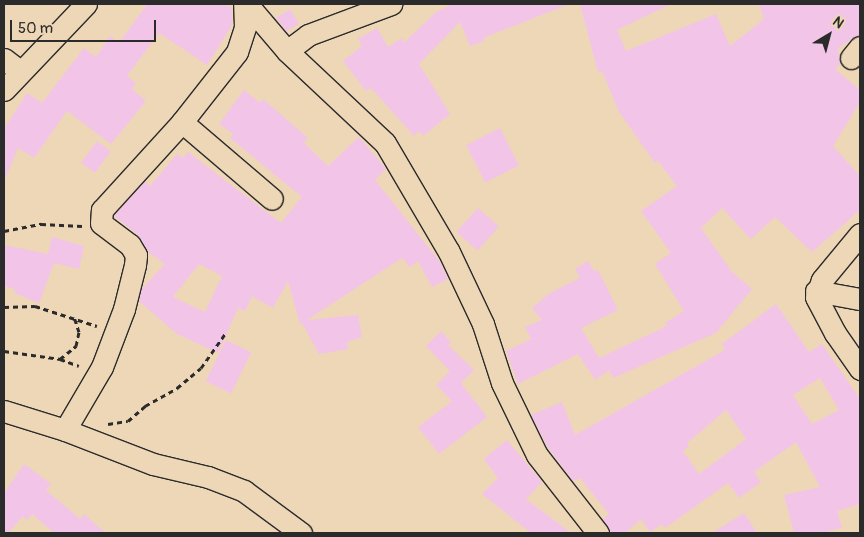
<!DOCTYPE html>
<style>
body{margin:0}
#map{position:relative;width:864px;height:537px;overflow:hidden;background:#eed7b7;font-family:Pangolin,sans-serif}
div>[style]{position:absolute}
.building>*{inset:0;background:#f2c4e8;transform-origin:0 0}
.path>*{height:3px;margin-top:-1.5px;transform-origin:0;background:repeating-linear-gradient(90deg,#2b2b2b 0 5px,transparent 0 9px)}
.roads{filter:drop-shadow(1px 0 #2b2b2b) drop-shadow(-1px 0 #2b2b2b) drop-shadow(0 1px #2b2b2b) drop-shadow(0 -1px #2b2b2b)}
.minor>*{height:21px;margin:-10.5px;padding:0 10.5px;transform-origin:10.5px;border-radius:10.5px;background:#eed7b7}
span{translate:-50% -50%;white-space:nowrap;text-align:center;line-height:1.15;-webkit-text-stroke:5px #eed7b7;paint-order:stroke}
.frame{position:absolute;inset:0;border:5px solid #2b2b2b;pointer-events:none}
.north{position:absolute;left:804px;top:10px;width:50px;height:50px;-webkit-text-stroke:4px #eed7b7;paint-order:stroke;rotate:37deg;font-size:14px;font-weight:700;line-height:20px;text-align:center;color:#2b2b2b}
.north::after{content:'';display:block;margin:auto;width:18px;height:22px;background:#2b2b2b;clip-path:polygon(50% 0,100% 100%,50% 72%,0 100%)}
.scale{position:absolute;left:10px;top:20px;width:146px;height:22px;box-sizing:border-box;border:2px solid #2b2b2b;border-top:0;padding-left:6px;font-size:15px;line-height:18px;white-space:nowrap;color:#2b2b2b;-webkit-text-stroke:4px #eed7b7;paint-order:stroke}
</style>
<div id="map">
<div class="building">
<i style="clip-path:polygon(147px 4px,225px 4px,232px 8px,232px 25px,207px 65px,159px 33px,127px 76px,136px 83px,132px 89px,146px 101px,111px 144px,67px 111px,34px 158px,18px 148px,4px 182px,4px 129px,27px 93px,42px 103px,84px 48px,96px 57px,110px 36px,119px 43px)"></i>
<i style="clip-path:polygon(453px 4px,567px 5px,483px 38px,485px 41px,470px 46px,460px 22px,419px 64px,450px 114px,423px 136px,419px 131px,414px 136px,371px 88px,366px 91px,343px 61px,362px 46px,358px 39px,377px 28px,388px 47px,402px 38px,404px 43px,436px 12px)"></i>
<i style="clip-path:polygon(580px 4px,671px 4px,617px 30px,626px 51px,716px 14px,730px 46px,764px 19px,759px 4px,860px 4px,860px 34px,838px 48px,840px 64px,835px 69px,860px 90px,860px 102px,833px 146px,860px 176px,860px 210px,812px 252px,775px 217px,751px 239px,722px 208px,701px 228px,732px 272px,752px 289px,716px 333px,613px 378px,609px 370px,595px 380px,578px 354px,518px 384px,506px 351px,531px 339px,525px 327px,542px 320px,532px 308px,550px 293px,580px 278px,575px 269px,588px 261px,594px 271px,598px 270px,618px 310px,581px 328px,599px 358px,667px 326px,665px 323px,684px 311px,655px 264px,671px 253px,641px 211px,677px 186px,658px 161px,655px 163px,619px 112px,602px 71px,598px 72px)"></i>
<i style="clip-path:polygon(290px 9px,299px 24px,286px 31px,276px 18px)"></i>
<i style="clip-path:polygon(evenodd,244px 90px,260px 103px,263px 99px,308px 138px,304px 143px,328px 166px,359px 137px,386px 169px,375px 180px,440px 262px,448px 279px,432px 287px,418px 261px,410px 267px,402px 258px,307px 320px,358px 315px,362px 337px,347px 342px,348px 349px,319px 354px,302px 323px,300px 324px,288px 281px,273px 308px,252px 296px,245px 311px,238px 308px,218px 353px,177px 334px,139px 301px,142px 289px,165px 264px,147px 251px,138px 235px,114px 216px,145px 181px,150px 186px,177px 154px,183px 158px,188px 152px,281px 223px,302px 197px,230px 138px,233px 134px,219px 124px,244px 90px,199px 264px,222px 276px,205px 312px,173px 297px,199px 264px)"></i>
<i style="left:500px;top:128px;width:42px;height:38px;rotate:63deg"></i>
<i style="left:97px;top:141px;width:17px;height:27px;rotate:36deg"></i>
<i style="left:478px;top:208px;width:28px;height:32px;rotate:42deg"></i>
<i style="clip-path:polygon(52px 237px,84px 246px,79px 269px,54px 263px,39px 303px,14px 293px,15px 289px,4px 286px,4px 245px,48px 254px)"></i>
<i style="clip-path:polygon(evenodd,776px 304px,809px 352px,822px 344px,860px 399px,860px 504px,837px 511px,842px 528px,820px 533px,794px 533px,784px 495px,820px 487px,796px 442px,754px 472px,761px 482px,739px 498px,728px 483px,665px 528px,662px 524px,650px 532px,641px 519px,625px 533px,610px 533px,603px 519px,609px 514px,580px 478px,573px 481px,548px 448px,531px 415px,562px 402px,575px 435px,725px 350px,722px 344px,776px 304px,820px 378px,839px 410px,812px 424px,793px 395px,820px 378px,776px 304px,726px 410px,746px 439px,699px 474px,683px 451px,689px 446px,687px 443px,726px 410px)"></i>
<i style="clip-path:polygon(441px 331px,451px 342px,448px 345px,474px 370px,461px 383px,487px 417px,439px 454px,418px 427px,452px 401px,436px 385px,450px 371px,426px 346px)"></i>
<i style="left:226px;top:340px;width:28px;height:46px;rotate:26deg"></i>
<i style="clip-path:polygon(507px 440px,542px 482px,526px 499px,571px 533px,531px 533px,482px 494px,498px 478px,484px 459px)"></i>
<i style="clip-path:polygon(24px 464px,51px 484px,46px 490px,80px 519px,84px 514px,106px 533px,54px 533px,32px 514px,27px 520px,23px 516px,8px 533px,4px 533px,4px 493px)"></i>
<i style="clip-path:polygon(744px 513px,757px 533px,712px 533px)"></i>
</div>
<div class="path">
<i style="left:4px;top:231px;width:38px;rotate:-11deg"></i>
<i style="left:41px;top:224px;width:41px;rotate:2.8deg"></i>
<i style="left:4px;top:307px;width:31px;rotate:-2deg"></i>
<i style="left:35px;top:306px;width:65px;rotate:17.9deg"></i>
<i style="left:4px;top:351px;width:57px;rotate:8.1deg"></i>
<i style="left:60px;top:359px;width:20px;rotate:20deg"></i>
<i style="left:60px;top:359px;width:21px;rotate:-39deg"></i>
<i style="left:76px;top:346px;width:14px;rotate:-78deg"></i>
<i style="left:79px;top:332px;width:16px;rotate:-108deg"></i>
<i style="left:108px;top:424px;width:20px;rotate:-9deg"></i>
<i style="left:128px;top:421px;width:23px;rotate:-41deg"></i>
<i style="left:145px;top:406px;width:37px;rotate:-29deg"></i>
<i style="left:177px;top:388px;width:31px;rotate:-40deg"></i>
<i style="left:201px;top:368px;width:42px;rotate:-54.8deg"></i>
</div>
<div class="roads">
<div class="minor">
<i style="left:247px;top:4px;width:62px;rotate:49.6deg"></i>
<i style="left:287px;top:51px;width:134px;rotate:43.2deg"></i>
<i style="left:385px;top:143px;width:126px;rotate:59.6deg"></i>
<i style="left:449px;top:252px;width:80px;rotate:64.7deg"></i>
<i style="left:483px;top:324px;width:62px;rotate:72.1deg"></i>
<i style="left:502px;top:383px;width:80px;rotate:64.1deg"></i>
<i style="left:537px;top:455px;width:99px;rotate:52deg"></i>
<i style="left:287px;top:51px;width:26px;rotate:-37deg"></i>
<i style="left:308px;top:35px;width:89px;rotate:-20.5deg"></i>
<i style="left:851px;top:58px;width:14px;rotate:-51deg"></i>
<i style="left:4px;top:59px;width:20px;rotate:37deg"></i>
<i style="left:4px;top:90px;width:119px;rotate:-46.4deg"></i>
<i style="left:182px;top:122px;width:118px;rotate:40.5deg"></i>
<i style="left:860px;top:234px;width:60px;rotate:129.6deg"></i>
<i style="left:822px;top:280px;width:18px;rotate:109deg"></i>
<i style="left:816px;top:297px;width:41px;rotate:62.2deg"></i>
<i style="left:835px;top:333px;width:44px;rotate:55.2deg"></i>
<i style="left:816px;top:291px;width:45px;rotate:10.3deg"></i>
<i style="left:4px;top:411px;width:64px;rotate:17.3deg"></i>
<i style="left:65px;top:430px;width:94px;rotate:21.1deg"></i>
<i style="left:153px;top:464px;width:57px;rotate:13.3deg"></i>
<i style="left:208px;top:477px;width:39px;rotate:21deg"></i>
<i style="left:244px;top:491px;width:71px;rotate:36.4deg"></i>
<i style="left:65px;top:430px;width:73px;rotate:-59.6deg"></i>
<i style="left:102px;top:367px;width:62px;rotate:-69.2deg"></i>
<i style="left:124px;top:309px;width:45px;rotate:-76deg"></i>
<i style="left:135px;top:265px;width:10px;rotate:-84deg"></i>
<i style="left:136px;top:255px;width:12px;rotate:-121deg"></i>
<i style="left:130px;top:245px;width:36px;rotate:-143deg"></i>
<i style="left:101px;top:223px;width:13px;rotate:-86deg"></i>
<i style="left:102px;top:210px;width:119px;rotate:-47.7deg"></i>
<i style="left:182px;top:122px;width:89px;rotate:-51.8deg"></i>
<i style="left:237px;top:52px;width:26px;rotate:-72deg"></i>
<i style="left:245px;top:27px;width:23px;rotate:-92deg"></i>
</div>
</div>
<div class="frame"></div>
<div class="north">N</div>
<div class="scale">50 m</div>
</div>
